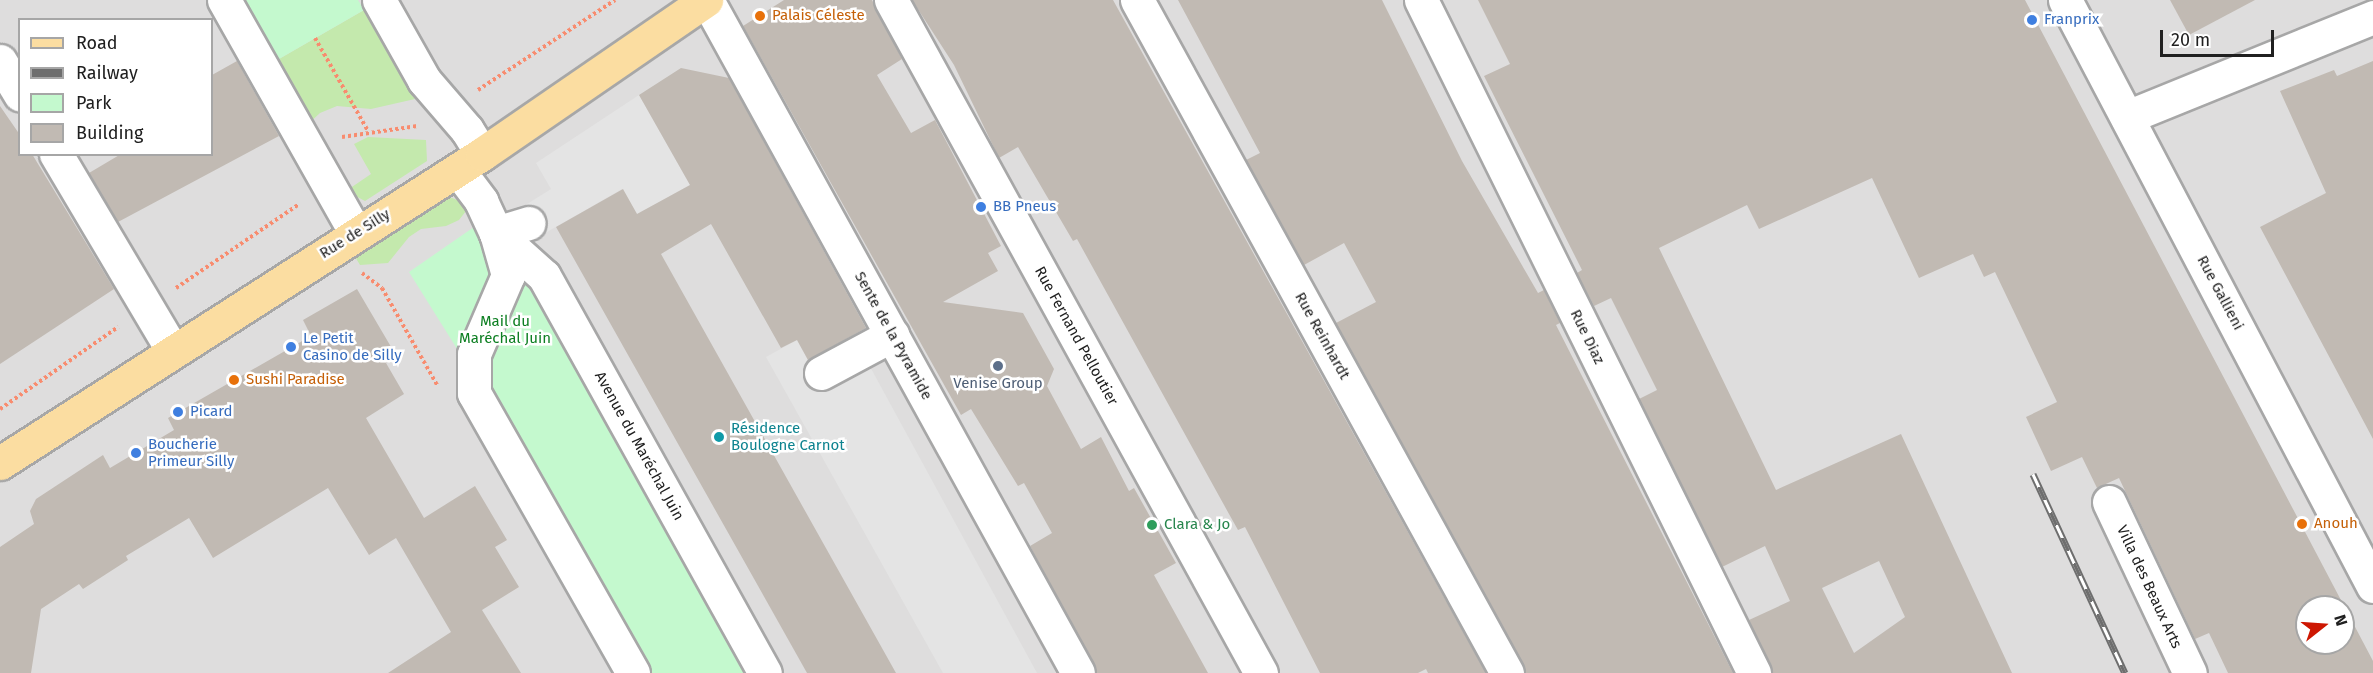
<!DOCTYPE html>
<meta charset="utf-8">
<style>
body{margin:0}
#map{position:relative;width:2373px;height:673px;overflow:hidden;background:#f0eee6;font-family:"Fira Sans",sans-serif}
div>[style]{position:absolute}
.residential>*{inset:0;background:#dedddd}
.grass>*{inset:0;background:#c4e9ad}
.park>*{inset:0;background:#c4f9ce}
.parking>*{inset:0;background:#e4e4e4}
.building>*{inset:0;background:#c1bab3}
.path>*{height:4px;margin-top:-2px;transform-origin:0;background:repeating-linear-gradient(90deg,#f88c6f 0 3px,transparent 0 6px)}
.roads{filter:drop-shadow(2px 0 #a7a7a7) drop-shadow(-2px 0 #a7a7a7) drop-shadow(0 2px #a7a7a7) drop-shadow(0 -2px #a7a7a7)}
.minor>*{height:33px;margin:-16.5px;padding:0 16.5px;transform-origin:16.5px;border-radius:16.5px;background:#fff}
.major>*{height:33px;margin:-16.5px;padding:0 16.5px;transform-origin:16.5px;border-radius:16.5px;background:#fbdda1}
.rail>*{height:7px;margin-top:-3.5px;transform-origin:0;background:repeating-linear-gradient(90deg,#fff 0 14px,#6e6e6e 0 28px);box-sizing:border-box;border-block:2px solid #6e6e6e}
.dots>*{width:16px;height:16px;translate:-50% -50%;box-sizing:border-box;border:3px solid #fff;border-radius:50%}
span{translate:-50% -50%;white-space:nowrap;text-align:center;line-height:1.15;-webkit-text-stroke:5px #fff;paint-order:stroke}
.food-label{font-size:15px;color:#c56008}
.left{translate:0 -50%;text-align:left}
.shop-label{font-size:15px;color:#366cbe}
.street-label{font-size:15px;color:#202020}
.park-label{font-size:15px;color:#0d7f22}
.service-label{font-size:15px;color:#4e5e75}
.culture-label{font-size:15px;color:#0d838f}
.leisure-label{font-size:15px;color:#27864d}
.legend{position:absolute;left:18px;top:18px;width:195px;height:138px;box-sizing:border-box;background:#fff;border:2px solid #a6a6a6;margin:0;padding:8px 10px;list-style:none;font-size:18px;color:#202020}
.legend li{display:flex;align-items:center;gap:12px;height:30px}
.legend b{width:30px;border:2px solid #a6a6a6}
.north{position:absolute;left:2295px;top:595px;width:60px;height:60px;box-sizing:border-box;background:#fff;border:2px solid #a6a6a6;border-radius:50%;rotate:73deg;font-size:16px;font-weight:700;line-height:24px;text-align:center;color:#202020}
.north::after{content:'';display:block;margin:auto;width:21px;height:27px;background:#cd1702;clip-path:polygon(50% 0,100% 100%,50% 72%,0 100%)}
.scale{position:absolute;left:2160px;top:30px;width:114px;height:27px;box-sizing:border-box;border:3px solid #202020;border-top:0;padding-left:8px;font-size:18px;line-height:21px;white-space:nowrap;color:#202020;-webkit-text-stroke:4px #fff;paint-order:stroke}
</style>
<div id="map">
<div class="residential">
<i style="clip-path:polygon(evenodd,0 0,2373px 0,2373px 673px,0 673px,0 0,20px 20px,212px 20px,212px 154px,20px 154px,20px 20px,0 0,2307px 607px,2343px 607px,2343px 643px,2307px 643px,2307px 607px)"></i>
</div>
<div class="grass">
<i style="clip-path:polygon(364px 10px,415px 99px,371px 109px,337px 106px,320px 113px,307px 125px,272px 63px)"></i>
<i style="clip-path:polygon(368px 137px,426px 140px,427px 161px,365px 201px,346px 191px,371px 174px,354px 144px)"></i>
<i style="clip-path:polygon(445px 195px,462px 202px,466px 211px,459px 220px,446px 226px,421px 229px,409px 237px,388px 263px,360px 265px,354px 255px)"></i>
</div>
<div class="park">
<i style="clip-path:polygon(236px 0,358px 0,364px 10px,272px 63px)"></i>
<i style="clip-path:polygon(474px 227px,489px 267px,538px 285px,750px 673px,643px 673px,474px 376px,409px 272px)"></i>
</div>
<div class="parking">
<i style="clip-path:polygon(639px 95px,690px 185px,637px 214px,622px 189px,533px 240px,524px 206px,551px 189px,536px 163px)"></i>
<i style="clip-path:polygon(797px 340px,810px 364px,868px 363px,1037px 673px,943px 673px,766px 357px)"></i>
</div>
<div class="building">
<i style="clip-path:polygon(784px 0,872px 0,902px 59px,877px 75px,911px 133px,935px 120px,1001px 246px,988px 253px,998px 271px,943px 302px,1023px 313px,1054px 369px,1047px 386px,1081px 449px,1101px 437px,1129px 491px,1134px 488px,1176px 563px,1154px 575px,1208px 673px,1097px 673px,1030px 546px,1052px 533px,1024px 483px,1018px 486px,971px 409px,961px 415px,743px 26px)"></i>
<i style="clip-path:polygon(912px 0,1113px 0,1486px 673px,1428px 673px,1426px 669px,1418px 673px,1320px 673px,1245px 527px,1238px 530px,1229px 514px,1077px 239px,1073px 241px,1018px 147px,999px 158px,954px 65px)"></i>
<i style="clip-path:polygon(1178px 0,1382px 0,1462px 161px,1538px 293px,1544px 290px,1560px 323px,1556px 325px,1733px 673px,1526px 673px,1336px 323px,1376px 302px,1344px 243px,1304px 265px,1246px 160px,1260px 153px)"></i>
<i style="clip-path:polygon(evenodd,1478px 0,2025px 0,2373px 661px,2373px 673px,2228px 673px,2209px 633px,2195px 639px,2119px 478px,2097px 488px,2082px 457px,2051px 471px,2026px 417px,2057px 402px,1995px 272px,1984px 277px,1973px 254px,1919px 278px,1872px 178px,1759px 229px,1747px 205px,1659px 248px,1776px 490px,1901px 434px,2012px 673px,1773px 673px,1749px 620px,1790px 601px,1765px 546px,1722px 567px,1639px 399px,1657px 390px,1611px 298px,1594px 306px,1577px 273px,1582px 270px,1484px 76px,1510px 64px,1478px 0,1879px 561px,1905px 617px,1854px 653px,1822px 588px,1879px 561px,1478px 0,2307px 607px,2343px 607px,2343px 643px,2307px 643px,2307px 607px)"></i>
<i style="clip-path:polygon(2170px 0,2255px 0,2189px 35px)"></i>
<i style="clip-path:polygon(237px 61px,279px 136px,118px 222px,89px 173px,121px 154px,212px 154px,212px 75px)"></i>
<i style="clip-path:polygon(2373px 61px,2373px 439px,2260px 227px,2326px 193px,2280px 91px,2334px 70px,2337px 76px)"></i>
<i style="clip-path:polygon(681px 68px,729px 78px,866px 328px,808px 360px,797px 340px,781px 348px,711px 224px,661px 254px,896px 673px,807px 673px,556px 227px,623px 189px,637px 214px,690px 185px,639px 95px)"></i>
<i style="clip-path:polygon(0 106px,20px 135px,20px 154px,32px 154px,114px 289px,0 364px)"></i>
<i style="clip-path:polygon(357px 289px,397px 357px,386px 363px,404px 394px,366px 418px,424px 518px,475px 486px,507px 540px,495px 547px,519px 587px,482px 610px,521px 673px,388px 673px,451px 632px,396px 538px,369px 555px,328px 488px,213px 558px,189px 518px,126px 556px,128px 560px,83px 589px,79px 584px,41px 609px,31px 673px,0 673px,0 547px,34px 524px,30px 511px,36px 499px,103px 455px,110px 468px,174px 430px,168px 418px,311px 336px,303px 320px)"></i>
</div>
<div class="path">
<i style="left:315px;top:38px;width:107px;rotate:60.3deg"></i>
<i style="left:478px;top:90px;width:164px;rotate:-33.3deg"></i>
<i style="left:342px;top:137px;width:76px;rotate:-8.3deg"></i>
<i style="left:362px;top:273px;width:25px;rotate:37deg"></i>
<i style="left:382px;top:288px;width:112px;rotate:60.4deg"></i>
<i style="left:176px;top:288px;width:149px;rotate:-34.3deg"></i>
<i style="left:0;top:409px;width:144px;rotate:-34.8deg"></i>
</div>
<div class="roads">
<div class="minor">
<i style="left:224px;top:0;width:268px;rotate:60.5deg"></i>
<i style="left:379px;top:0;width:92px;rotate:60.6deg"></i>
<i style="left:424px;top:80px;width:66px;rotate:49.3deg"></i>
<i style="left:467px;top:130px;width:28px;rotate:58deg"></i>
<i style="left:707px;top:0;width:768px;rotate:61.13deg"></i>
<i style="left:891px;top:0;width:768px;rotate:61.2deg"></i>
<i style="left:1137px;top:0;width:768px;rotate:61.2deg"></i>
<i style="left:1421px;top:0;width:751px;rotate:63.67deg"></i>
<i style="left:2065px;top:0;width:662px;rotate:62.27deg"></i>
<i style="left:0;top:61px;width:39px;rotate:59deg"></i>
<i style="left:2127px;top:117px;width:266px;rotate:-22.1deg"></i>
<i style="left:56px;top:154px;width:229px;rotate:59.3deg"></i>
<i style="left:458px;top:170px;width:39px;rotate:53deg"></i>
<i style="left:481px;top:201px;width:35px;rotate:65deg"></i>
<i style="left:496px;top:233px;width:44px;rotate:74.1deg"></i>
<i style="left:508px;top:275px;width:86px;rotate:113.3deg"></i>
<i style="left:474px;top:354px;width:39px;rotate:90deg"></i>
<i style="left:474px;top:393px;width:322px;rotate:60.4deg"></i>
<i style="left:496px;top:233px;width:64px;rotate:41.9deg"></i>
<i style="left:544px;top:276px;width:454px;rotate:60.9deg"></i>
<i style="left:496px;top:233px;width:34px;rotate:-17deg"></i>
<i style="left:821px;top:373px;width:81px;rotate:-28.2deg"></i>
<i style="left:2109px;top:502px;width:189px;rotate:64.7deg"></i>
</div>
<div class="major">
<i style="left:0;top:463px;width:573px;rotate:-32.66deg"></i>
<i style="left:482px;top:154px;width:272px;rotate:-34.5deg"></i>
</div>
</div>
<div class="rail">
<i style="left:2033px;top:474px;width:219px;rotate:65.2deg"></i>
</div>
<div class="dots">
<i style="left:760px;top:16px;background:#e8710a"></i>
<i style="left:2032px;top:20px;background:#3f7fe0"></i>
<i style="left:981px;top:207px;background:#3f7fe0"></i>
<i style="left:291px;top:347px;background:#3f7fe0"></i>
<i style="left:998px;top:366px;background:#5c6f8a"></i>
<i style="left:234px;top:380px;background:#e8710a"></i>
<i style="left:178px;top:412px;background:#3f7fe0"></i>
<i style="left:719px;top:437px;background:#0f9aa8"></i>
<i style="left:136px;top:453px;background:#3f7fe0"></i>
<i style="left:2302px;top:524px;background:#e8710a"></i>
<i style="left:1152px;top:525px;background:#2e9e5b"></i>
</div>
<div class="food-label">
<span class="left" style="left:772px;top:16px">Palais Céleste</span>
<span class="left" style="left:246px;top:380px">Sushi Paradise</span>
<span class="left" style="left:2314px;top:524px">Anouh</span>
</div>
<div class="shop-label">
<span class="left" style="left:2044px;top:20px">Franprix</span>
<span class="left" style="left:993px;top:207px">BB Pneus</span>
<span class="left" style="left:303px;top:347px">Le Petit<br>Casino de Silly</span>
<span class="left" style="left:190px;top:412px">Picard</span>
<span class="left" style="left:148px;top:453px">Boucherie<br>Primeur Silly</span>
</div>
<div class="street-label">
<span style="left:355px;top:234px;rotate:-32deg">Rue de Silly</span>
<span style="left:2220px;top:293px;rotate:62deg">Rue Gallieni</span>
<span style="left:893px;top:336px;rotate:61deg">Sente de la Pyramide</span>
<span style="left:1076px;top:336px;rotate:61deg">Rue Fernand Pelloutier</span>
<span style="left:1322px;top:336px;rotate:61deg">Rue Reinhardt</span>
<span style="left:1587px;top:337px;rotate:64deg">Rue Diaz</span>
<span style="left:639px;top:446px;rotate:61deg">Avenue du Maréchal Juin</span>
<span style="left:2149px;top:587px;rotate:65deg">Villa des Beaux Arts</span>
</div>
<div class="park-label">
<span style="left:505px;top:330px">Mail du<br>Maréchal Juin</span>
</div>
<div class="service-label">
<span style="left:998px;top:384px">Venise Group</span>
</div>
<div class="culture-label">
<span class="left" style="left:731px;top:437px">Résidence<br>Boulogne Carnot</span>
</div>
<div class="leisure-label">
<span class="left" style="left:1164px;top:525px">Clara &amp; Jo</span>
</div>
<ul class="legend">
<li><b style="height:8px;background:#fbdda1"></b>Road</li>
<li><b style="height:8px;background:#6e6e6e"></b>Railway</li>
<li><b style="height:16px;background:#c4f9ce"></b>Park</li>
<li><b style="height:16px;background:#c1bab3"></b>Building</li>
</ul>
<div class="north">N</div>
<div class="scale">20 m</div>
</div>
